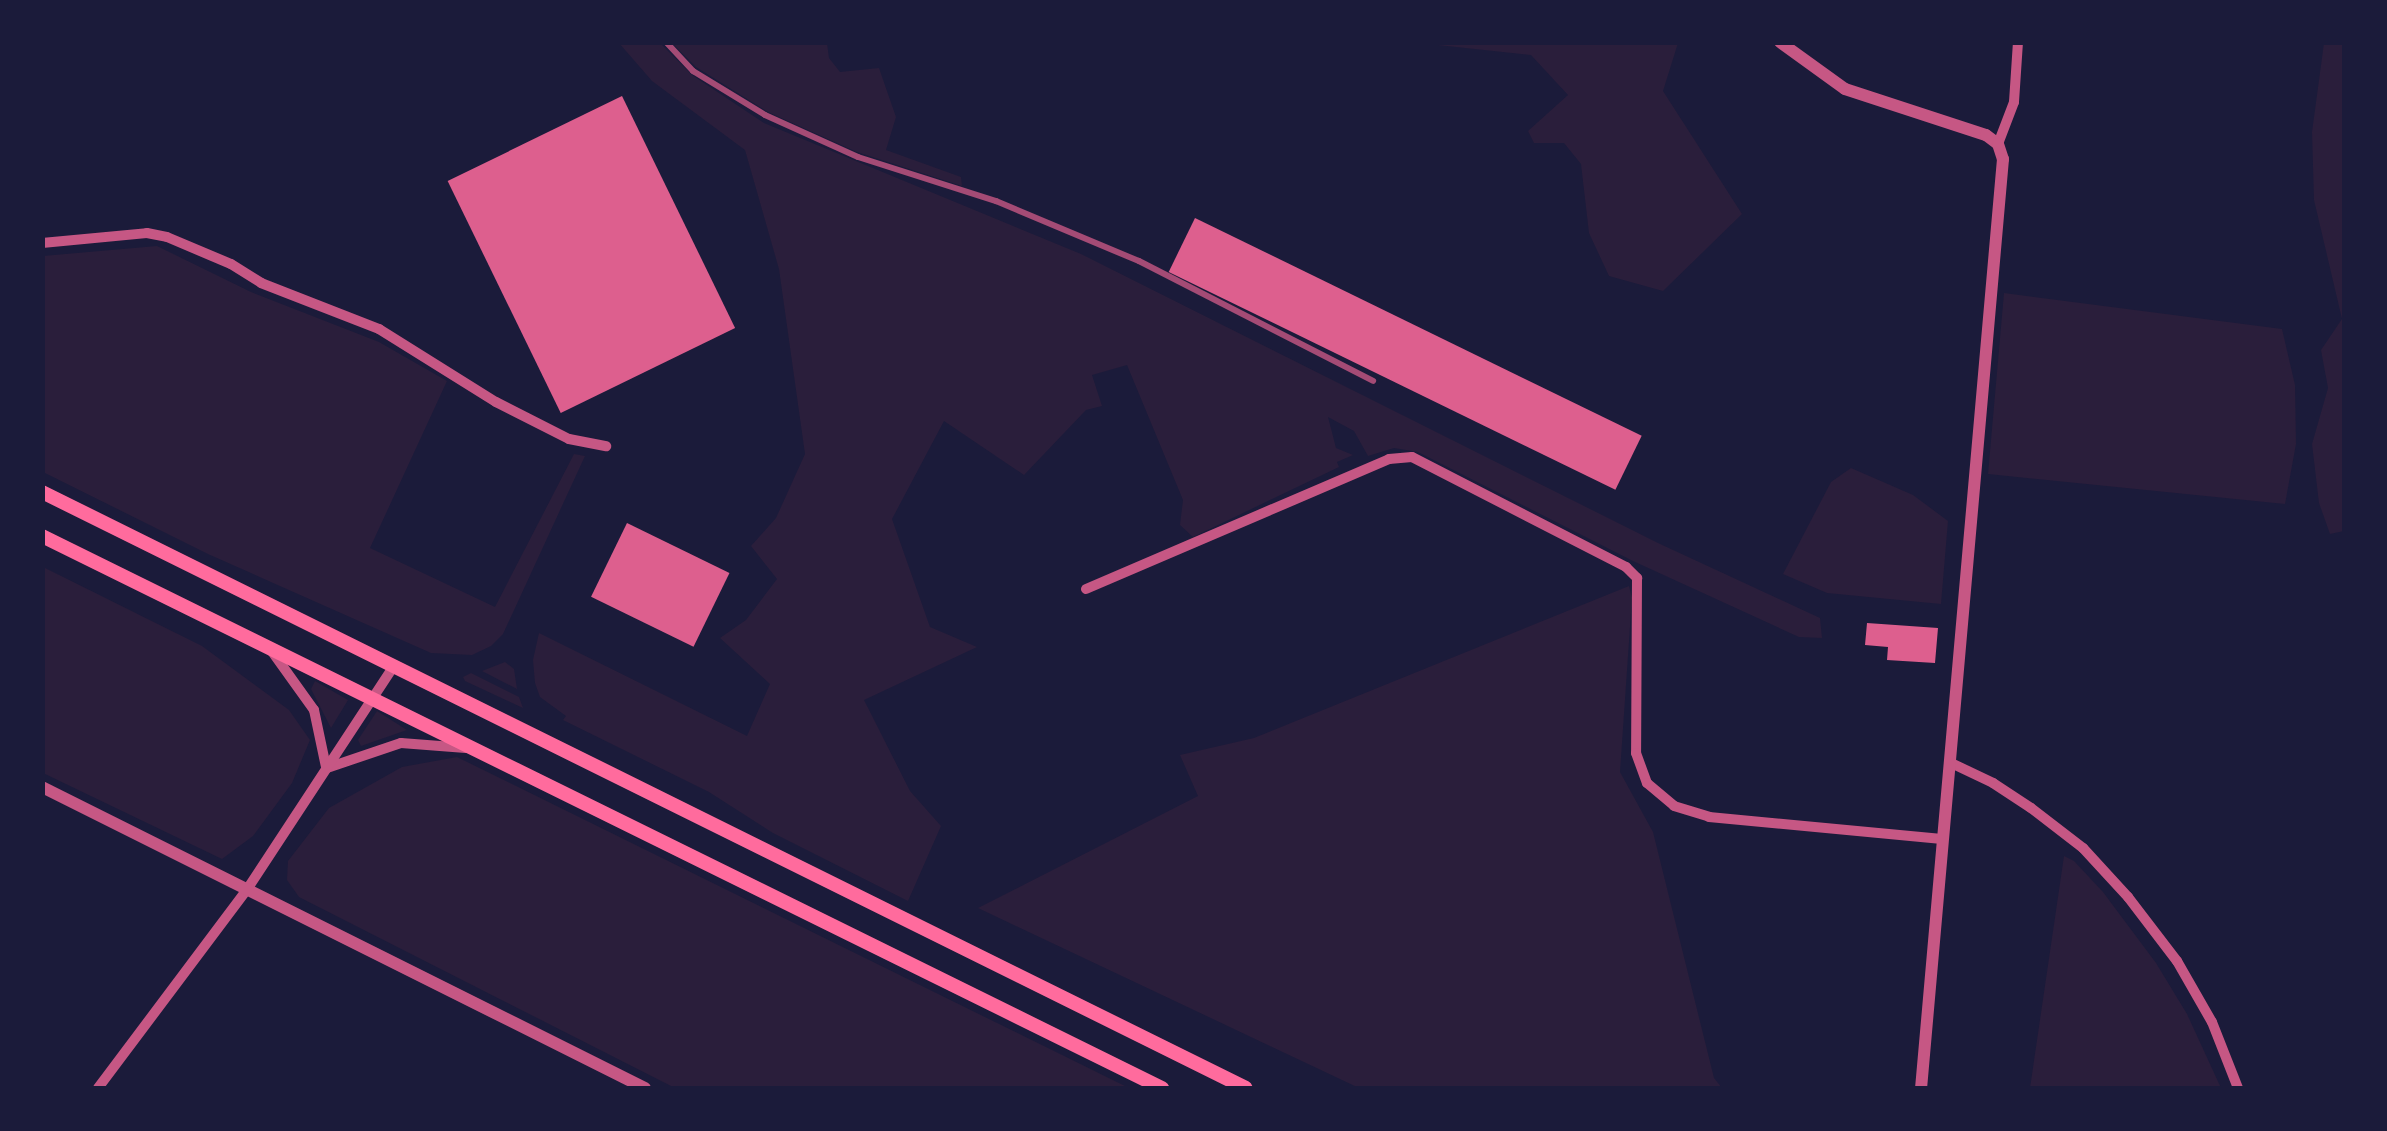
<!DOCTYPE html>
<style>
body{margin:0}
#map{position:relative;width:2387px;height:1131px;overflow:hidden;background:#1b1b3a;font-family:"Zilla Slab",serif}
div>[style]{position:absolute}
.green>*{inset:0;background:#2a1e3b}
.building>*{inset:0;background:#dd5f8e;transform-origin:0 0}
.minor>*{height:10px;margin:-5px;padding:0 5px;transform-origin:5px;border-radius:5px;background:#c65784}
.tertiary>*{height:12px;margin:-6px;padding:0 6px;transform-origin:6px;border-radius:6px;background:#c65784}
.secondary>*{height:14px;margin:-7px;padding:0 7px;transform-origin:7px;border-radius:7px;background:#ff6b9d}
.rail>*{height:6px;margin:-3px;padding:0 3px;transform-origin:3px;border-radius:3px;background:#a44b75}
span{translate:-50% -50%;white-space:nowrap;text-align:center;line-height:1.15;-webkit-text-stroke:8px #1b1b3a;paint-order:stroke}
.frame{position:absolute;inset:0;border:45px solid #1b1b3a;pointer-events:none}
</style>
<div id="map">
<div class="green">
<i style="clip-path:polygon(619px 43px,660px 43px,692px 75px,764px 123px,1081px 254px,1658px 543px,1820px 618px,1822px 638px,1799px 637px,1633px 561px,1418px 452px,1394px 448px,1368px 456px,1354px 431px,1328px 417px,1336px 448px,1353px 455px,1337px 462px,1339px 467px,1193px 537px,1180px 525px,1183px 500px,1127px 365px,1092px 375px,1102px 406px,1086px 410px,1024px 475px,944px 421px,892px 519px,930px 627px,977px 647px,864px 700px,910px 791px,941px 826px,908px 901px,773px 833px,709px 792px,563px 720px,566px 716px,540px 697px,535px 683px,533px 660px,539px 633px,747px 736px,770px 684px,720px 638px,746px 620px,777px 579px,751px 546px,776px 518px,805px 454px,779px 269px,745px 150px,652px 81px)"></i>
<i style="clip-path:polygon(672px 43px,827px 43px,829px 58px,840px 72px,879px 68px,896px 117px,886px 150px,961px 177px,962px 186px,857px 152px,768px 112px,696px 67px)"></i>
<i style="clip-path:polygon(1419px 43px,1678px 43px,1663px 91px,1742px 214px,1663px 291px,1609px 276px,1589px 233px,1581px 164px,1564px 143px,1534px 143px,1528px 131px,1568px 95px,1531px 55px)"></i>
<i style="clip-path:polygon(2324px 43px,2344px 43px,2344px 531px,2330px 534px,2319px 503px,2312px 444px,2328px 388px,2321px 350px,2342px 319px,2314px 200px,2312px 132px)"></i>
<i style="clip-path:polygon(157px 246px,251px 292px,379px 342px,447px 381px,370px 548px,495px 607px,574px 454px,585px 456px,503px 634px,491px 646px,472px 655px,431px 653px,208px 554px,43px 472px,43px 256px)"></i>
<i style="clip-path:polygon(2004px 293px,2282px 329px,2295px 385px,2296px 444px,2285px 504px,1988px 474px)"></i>
<i style="clip-path:polygon(1851px 468px,1913px 495px,1948px 521px,1941px 604px,1827px 593px,1783px 574px,1831px 482px)"></i>
<i style="clip-path:polygon(43px 567px,202px 646px,289px 710px,310px 740px,292px 783px,253px 836px,222px 859px,43px 773px)"></i>
<i style="clip-path:polygon(1629px 586px,1632px 598px,1620px 772px,1653px 832px,1714px 1078px,1722px 1088px,1359px 1088px,978px 908px,1198px 796px,1180px 755px,1254px 738px)"></i>
<i style="clip-path:polygon(505px 662px,514px 669px,517px 689px,482px 671px)"></i>
<i style="clip-path:polygon(471px 673px,519px 697px,523px 708px,465px 681px,463px 677px)"></i>
<i style="clip-path:polygon(315px 681px,348px 700px,331px 728px,311px 689px)"></i>
<i style="clip-path:polygon(377px 711px,407px 730px,361px 746px,358px 740px)"></i>
<i style="clip-path:polygon(457px 757px,1129px 1088px,675px 1088px,299px 897px,287px 880px,288px 861px,329px 808px,402px 767px)"></i>
<i style="clip-path:polygon(2064px 856px,2074px 861px,2103px 892px,2156px 963px,2187px 1014px,2221px 1088px,2030px 1088px)"></i>
</div>
<div class="building">
<i style="left:622px;top:96px;width:258px;height:194px;rotate:64deg"></i>
<i style="left:1195px;top:218px;width:497px;height:60px;rotate:26deg"></i>
<i style="left:627px;top:523px;width:114px;height:82px;rotate:26deg"></i>
<i style="clip-path:polygon(1867px 623px,1938px 628px,1935px 663px,1887px 660px,1888px 647px,1865px 645px)"></i>
</div>
<div class="minor">
<i style="left:1998px;top:144px;width:45px;rotate:-69.1deg"></i>
<i style="left:2014px;top:102px;width:60px;rotate:-86.2deg"></i>
<i style="left:42px;top:243px;width:105px;rotate:-5.4deg"></i>
<i style="left:147px;top:233px;width:20px;rotate:11deg"></i>
<i style="left:167px;top:237px;width:69px;rotate:22.9deg"></i>
<i style="left:231px;top:264px;width:36px;rotate:32deg"></i>
<i style="left:261px;top:283px;width:127px;rotate:21.3deg"></i>
<i style="left:379px;top:329px;width:138px;rotate:32deg"></i>
<i style="left:496px;top:402px;width:82px;rotate:26.9deg"></i>
<i style="left:569px;top:439px;width:38px;rotate:11deg"></i>
<i style="left:1086px;top:589px;width:330px;rotate:-23.2deg"></i>
<i style="left:1389px;top:459px;width:23px;rotate:-5deg"></i>
<i style="left:1412px;top:457px;width:241px;rotate:27.2deg"></i>
<i style="left:1626px;top:567px;width:16px;rotate:45deg"></i>
<i style="left:1637px;top:578px;width:175px;rotate:90.3deg"></i>
<i style="left:1636px;top:753px;width:32px;rotate:70deg"></i>
<i style="left:1647px;top:783px;width:35px;rotate:40deg"></i>
<i style="left:1674px;top:806px;width:37px;rotate:17deg"></i>
<i style="left:1709px;top:817px;width:234px;rotate:5.4deg"></i>
<i style="left:271px;top:650px;width:74px;rotate:54.4deg"></i>
<i style="left:314px;top:710px;width:58px;rotate:78.1deg"></i>
<i style="left:1949px;top:762px;width:49px;rotate:25.5deg"></i>
<i style="left:1993px;top:783px;width:45px;rotate:33.3deg"></i>
<i style="left:2031px;top:808px;width:66px;rotate:37.6deg"></i>
<i style="left:2083px;top:848px;width:67px;rotate:47.4deg"></i>
<i style="left:2128px;top:897px;width:81px;rotate:52.6deg"></i>
<i style="left:2177px;top:961px;width:70px;rotate:60.2deg"></i>
<i style="left:2212px;top:1022px;width:71px;rotate:68.5deg"></i>
<i style="left:327px;top:768px;width:78px;rotate:-18.7deg"></i>
<i style="left:401px;top:743px;width:65px;rotate:4.4deg"></i>
<i style="left:98px;top:1088px;width:250px;rotate:-53.1deg"></i>
<i style="left:248px;top:888px;width:262px;rotate:-56.7deg"></i>
</div>
<div class="tertiary">
<i style="left:1780px;top:42px;width:80px;rotate:35.9deg"></i>
<i style="left:1845px;top:89px;width:148px;rotate:18.1deg"></i>
<i style="left:1986px;top:135px;width:15px;rotate:37deg"></i>
<i style="left:1998px;top:144px;width:16px;rotate:72deg"></i>
<i style="left:2003px;top:159px;width:933px;rotate:95.04deg"></i>
<i style="left:42px;top:787px;width:674px;rotate:26.53deg"></i>
</div>
<div class="secondary">
<i style="left:42px;top:492px;width:1343px;rotate:26.34deg"></i>
<i style="left:42px;top:536px;width:1249px;rotate:26.24deg"></i>
</div>
<div class="rail">
<i style="left:666px;top:42px;width:40px;rotate:47deg"></i>
<i style="left:693px;top:71px;width:84px;rotate:31.4deg"></i>
<i style="left:765px;top:115px;width:102px;rotate:24.3deg"></i>
<i style="left:858px;top:157px;width:145px;rotate:17.7deg"></i>
<i style="left:996px;top:201px;width:155px;rotate:22.8deg"></i>
<i style="left:1139px;top:261px;width:263px;rotate:27.1deg"></i>
</div>
<div class="frame"></div>
</div>
